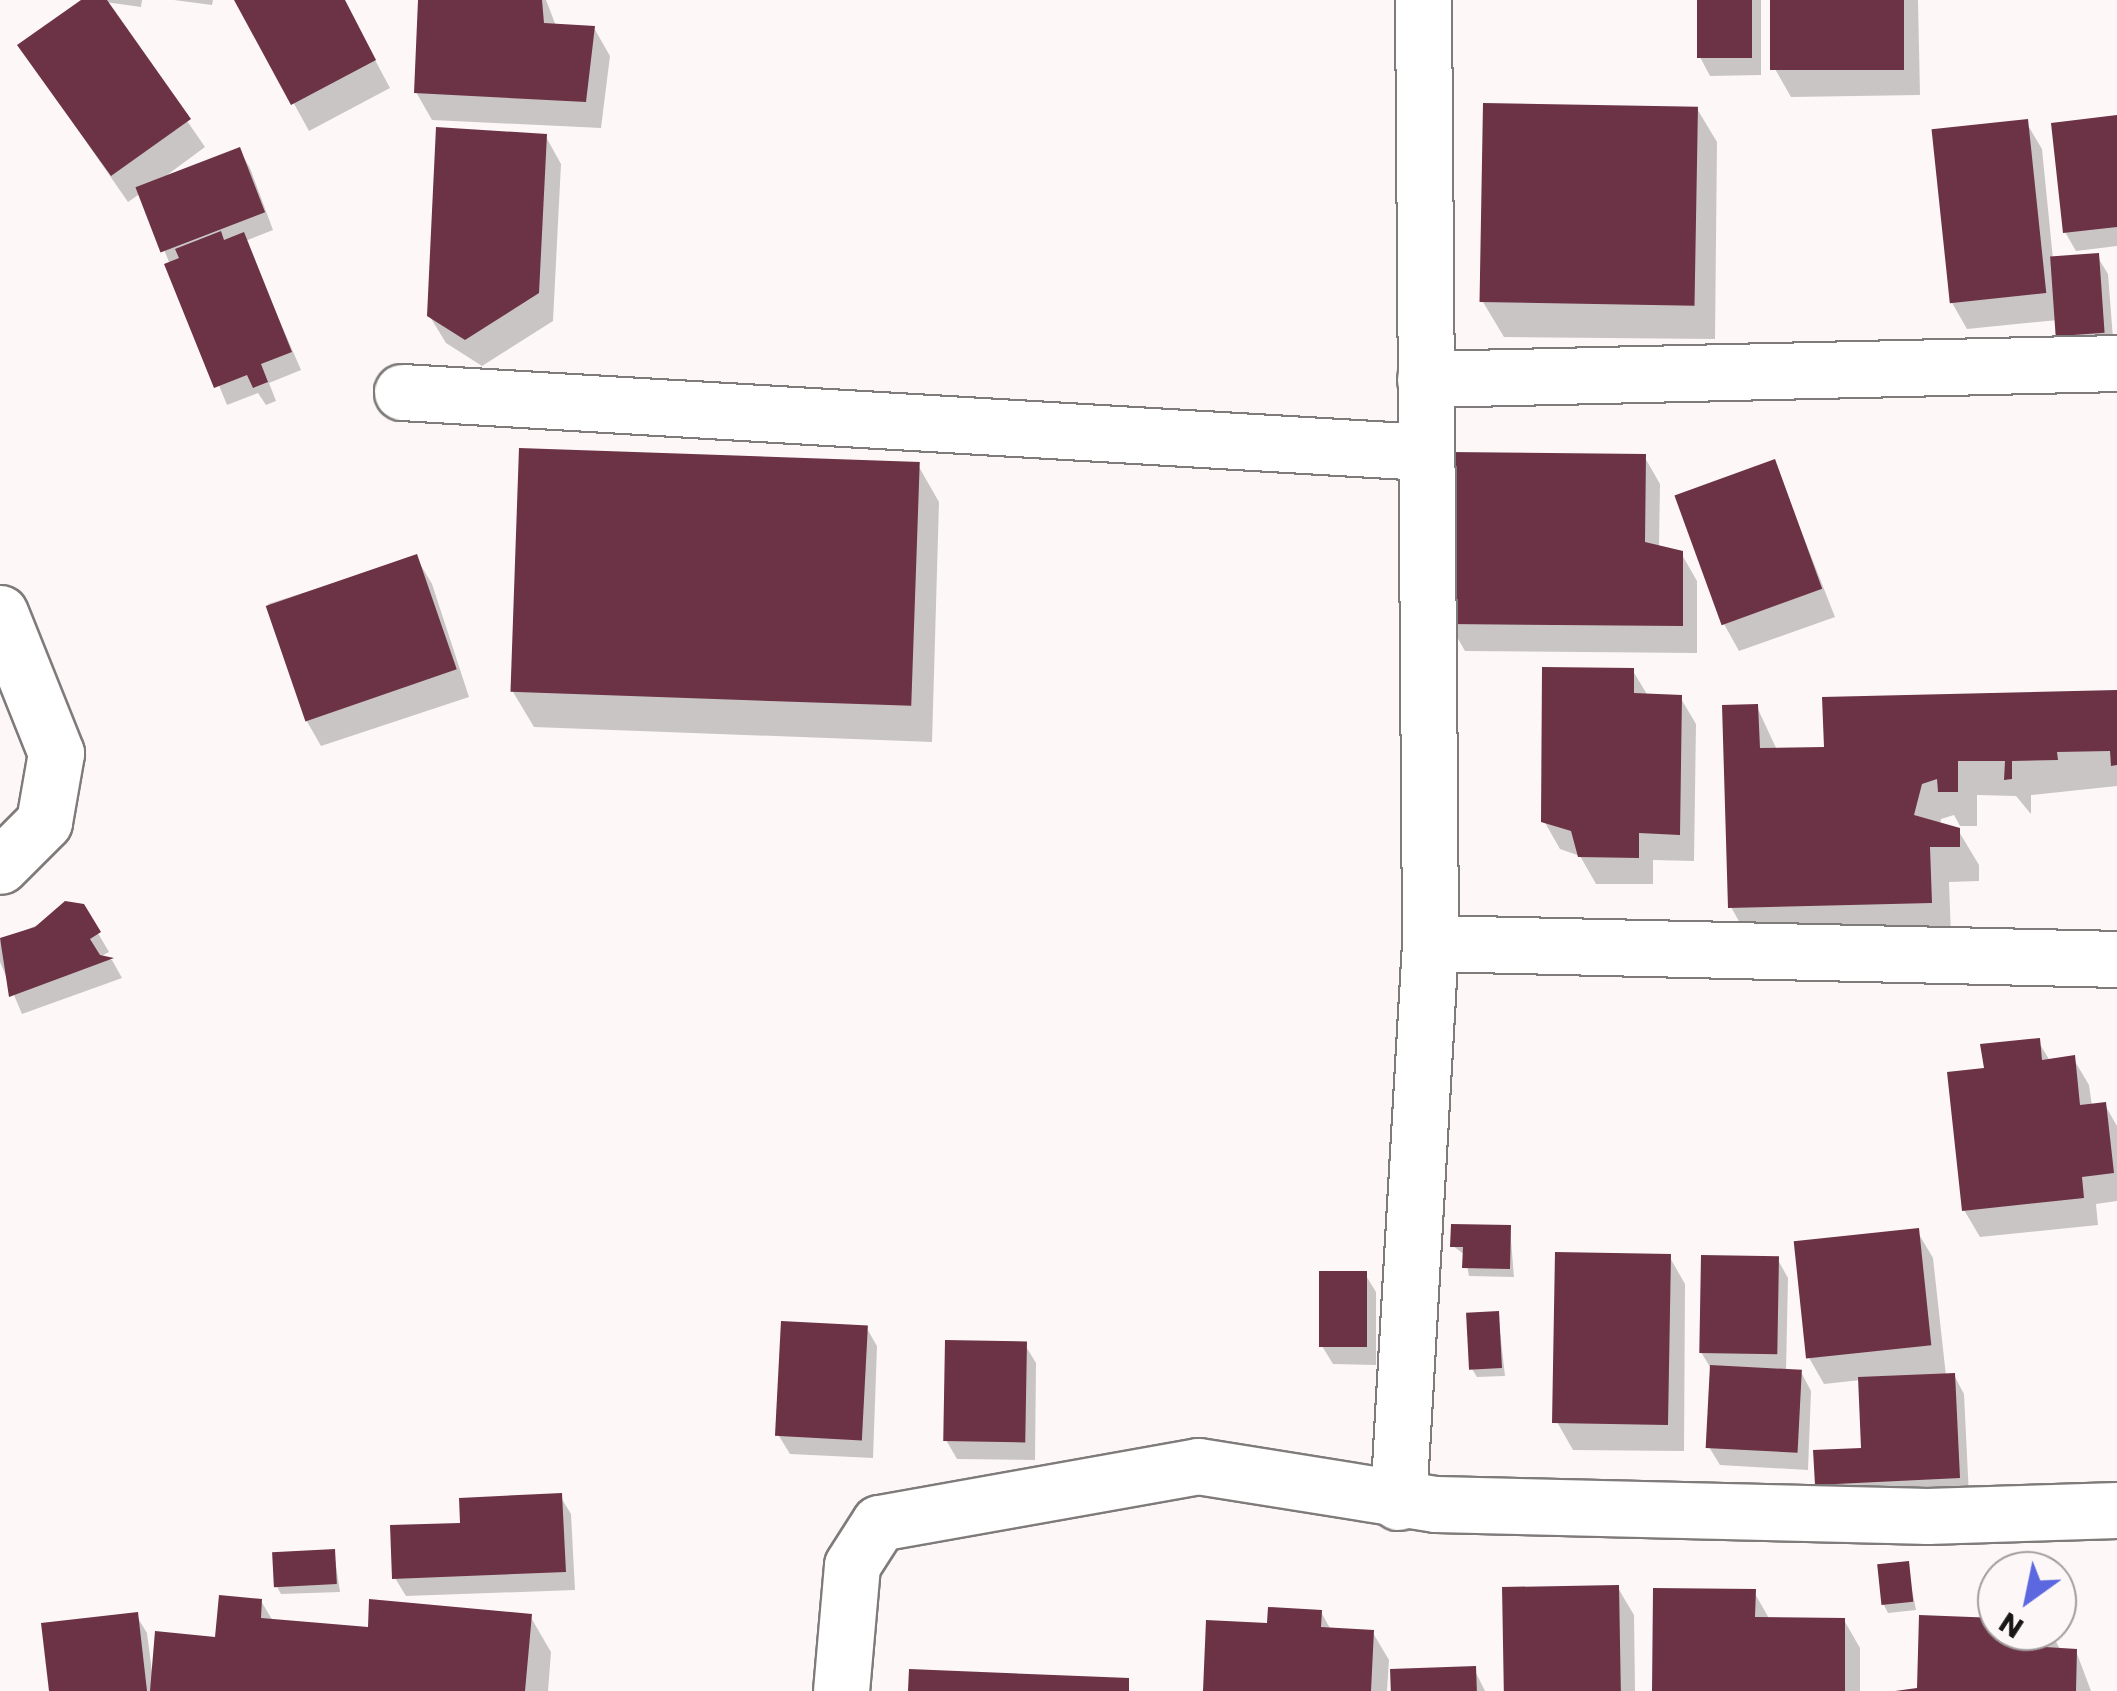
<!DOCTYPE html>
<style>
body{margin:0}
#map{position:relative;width:2117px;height:1691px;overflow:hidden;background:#fdf7f7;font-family:Poppins,sans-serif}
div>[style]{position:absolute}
.shadow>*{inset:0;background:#0003}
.building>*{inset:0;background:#6c3346;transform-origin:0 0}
.roads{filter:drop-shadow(2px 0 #807b7b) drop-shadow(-2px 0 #807b7b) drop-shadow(0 2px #807b7b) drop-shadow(0 -2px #807b7b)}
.minor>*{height:55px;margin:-27.5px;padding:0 27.5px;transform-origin:27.5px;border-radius:27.5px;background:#fff}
span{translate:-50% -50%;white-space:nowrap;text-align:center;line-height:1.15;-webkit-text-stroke:10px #fdf7f7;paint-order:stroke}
.north{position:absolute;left:1977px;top:1551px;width:100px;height:100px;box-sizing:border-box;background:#fdf7f7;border:2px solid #a19d9d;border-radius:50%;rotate:213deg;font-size:28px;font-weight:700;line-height:40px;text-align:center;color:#181616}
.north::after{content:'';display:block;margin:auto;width:35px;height:45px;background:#5c68df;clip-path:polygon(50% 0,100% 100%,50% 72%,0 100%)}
</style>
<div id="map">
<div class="shadow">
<i style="clip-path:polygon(86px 0,142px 0,141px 7px,105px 2px,205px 147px,167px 175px,239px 150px,250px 168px,273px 230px,245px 241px,301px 370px,269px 383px,276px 401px,266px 405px,258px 393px,227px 405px,141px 193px,128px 202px,20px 46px)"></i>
<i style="clip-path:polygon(174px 0,213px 0,212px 5px)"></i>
<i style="clip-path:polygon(237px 0,343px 0,390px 88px,309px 131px)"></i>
<i style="clip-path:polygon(421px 0,546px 0,556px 26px,594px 28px,610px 56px,601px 128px,432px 120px,416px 92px)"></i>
<i style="clip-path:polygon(1700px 0,1761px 0,1761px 75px,1710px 76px,1700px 57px)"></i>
<i style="clip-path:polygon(1773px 0,1918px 0,1920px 95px,1791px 97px,1775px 69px)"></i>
<i style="clip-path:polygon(1696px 107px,1717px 142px,1715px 339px,1504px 337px,1483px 302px)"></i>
<i style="clip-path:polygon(2117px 118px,2117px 246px,2076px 251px,2065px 232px)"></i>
<i style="clip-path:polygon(2026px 122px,2042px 149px,2053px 259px,2097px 256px,2108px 274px,2114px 351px,2070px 354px,2058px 320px,1967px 329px,1951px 301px)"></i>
<i style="clip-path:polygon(546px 137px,561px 164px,553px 321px,482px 366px,446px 343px,429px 315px)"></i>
<i style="clip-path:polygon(1644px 456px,1660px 484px,1659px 548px,1681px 553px,1697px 581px,1697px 653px,1465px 651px,1449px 623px)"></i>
<i style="clip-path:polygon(1774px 462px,1835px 617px,1739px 651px,1724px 624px)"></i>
<i style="clip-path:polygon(919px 467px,939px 502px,932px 742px,534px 727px,513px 692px)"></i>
<i style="clip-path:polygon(416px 557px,432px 584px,469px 697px,321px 746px,305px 718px,268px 604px)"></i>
<i style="clip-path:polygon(1633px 671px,1648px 696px,1680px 697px,1696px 724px,1694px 861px,1653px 860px,1653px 884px,1596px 884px,1580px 856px,1560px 849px,1544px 821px)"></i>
<i style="clip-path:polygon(2117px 693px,2117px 786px,2031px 795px,2031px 814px,2016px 796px,1977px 795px,1977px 826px,1960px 826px,1954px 815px,1941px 819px,1940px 825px,1958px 830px,1979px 865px,1979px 881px,1949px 882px,1951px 937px,1751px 943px,1731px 907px,1757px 707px,1777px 750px,1827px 750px)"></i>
<i style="clip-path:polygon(82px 906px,109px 952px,100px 957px,112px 960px,122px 978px,22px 1014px,0 962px,0 941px)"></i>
<i style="clip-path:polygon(2038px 1041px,2050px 1061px,2073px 1058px,2089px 1085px,2092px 1106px,2105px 1105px,2117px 1126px,2117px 1201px,2096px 1204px,2098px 1225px,1980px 1237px,1964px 1210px,1986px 1070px)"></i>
<i style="clip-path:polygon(1510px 1228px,1514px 1277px,1469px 1276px,1465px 1255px,1453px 1246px)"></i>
<i style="clip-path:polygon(1917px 1231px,1933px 1258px,1946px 1376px,1954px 1375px,1964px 1394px,1969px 1496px,1828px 1502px,1817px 1484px,1863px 1450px,1861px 1380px,1824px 1384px,1808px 1356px)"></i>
<i style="clip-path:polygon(1669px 1256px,1685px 1284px,1684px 1451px,1573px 1450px,1557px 1422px)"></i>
<i style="clip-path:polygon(1778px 1260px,1788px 1278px,1786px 1371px,1801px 1372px,1811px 1391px,1808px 1470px,1720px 1465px,1709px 1447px,1713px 1372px,1701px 1352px)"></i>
<i style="clip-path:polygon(1365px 1274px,1376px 1292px,1376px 1365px,1333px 1364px,1322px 1346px)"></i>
<i style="clip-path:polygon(1498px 1313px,1505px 1376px,1477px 1377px,1472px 1369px)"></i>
<i style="clip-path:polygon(866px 1327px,877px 1346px,873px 1458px,790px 1454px,779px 1436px)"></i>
<i style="clip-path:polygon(1025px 1345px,1036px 1363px,1035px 1460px,957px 1459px,946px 1440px)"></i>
<i style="clip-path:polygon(560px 1496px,571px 1514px,575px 1590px,406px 1596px,395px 1578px,462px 1525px)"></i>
<i style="clip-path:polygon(334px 1552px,340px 1592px,281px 1594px,276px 1585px)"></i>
<i style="clip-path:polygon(1907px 1564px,1916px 1610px,1888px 1613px,1884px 1605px)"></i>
<i style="clip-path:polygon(1618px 1588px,1634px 1615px,1635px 1691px,1506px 1691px)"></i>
<i style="clip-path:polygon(1754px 1592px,1770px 1620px,1844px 1620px,1860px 1648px,1860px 1691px,1655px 1691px)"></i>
<i style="clip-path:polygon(261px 1601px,273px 1621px,370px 1630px,530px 1616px,551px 1652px,548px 1691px,52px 1691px,136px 1615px,147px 1633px,152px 1672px,218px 1640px)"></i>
<i style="clip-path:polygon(1321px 1612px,1331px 1630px,1373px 1633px,1389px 1660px,1387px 1691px,1205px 1691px,1270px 1626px)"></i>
<i style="clip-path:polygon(1997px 1620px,1997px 1631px,2050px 1631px,2061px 1651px,2076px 1651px,2091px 1691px,1898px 1691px,1920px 1690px)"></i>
<i style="clip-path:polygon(1474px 1669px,1485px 1691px,1394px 1691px)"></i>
</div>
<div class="building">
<i style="clip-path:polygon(81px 0,107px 0,191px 119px,111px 176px,17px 45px)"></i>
<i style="clip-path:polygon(234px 0,345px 0,376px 60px,291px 105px)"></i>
<i style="clip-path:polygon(418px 0,542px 0,544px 23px,595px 26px,586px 102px,414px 93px)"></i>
<i style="left:1697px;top:0;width:55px;height:58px"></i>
<i style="left:1770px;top:0;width:134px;height:70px"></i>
<i style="left:1483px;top:103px;width:215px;height:199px;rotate:1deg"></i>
<i style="clip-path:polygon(2117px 115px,2117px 227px,2063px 233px,2051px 123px)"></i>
<i style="left:2028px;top:119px;width:175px;height:97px;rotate:84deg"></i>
<i style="clip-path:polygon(436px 127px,547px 134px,539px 293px,465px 340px,427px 316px)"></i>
<i style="left:240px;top:147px;width:70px;height:112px;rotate:69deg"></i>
<i style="clip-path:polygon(221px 231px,224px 240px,244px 232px,292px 352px,261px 364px,268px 382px,253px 388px,247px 375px,214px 388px,164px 264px,179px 258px,175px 249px)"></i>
<i style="left:2099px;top:253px;width:80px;height:49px;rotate:86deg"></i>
<i style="left:519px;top:448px;width:401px;height:244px;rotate:2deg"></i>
<i style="clip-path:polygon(1448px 452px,1646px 454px,1645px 542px,1683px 551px,1683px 626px,1447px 624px)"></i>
<i style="left:1775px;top:459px;width:138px;height:107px;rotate:70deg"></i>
<i style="left:417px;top:554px;width:122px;height:160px;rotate:71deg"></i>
<i style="clip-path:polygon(1542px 667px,1634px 668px,1634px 693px,1682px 695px,1680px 835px,1639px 833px,1639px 858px,1578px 857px,1571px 831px,1541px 822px)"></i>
<i style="clip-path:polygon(2117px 690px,2117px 765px,2111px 766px,2110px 751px,2057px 752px,2058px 760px,2012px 761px,2012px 779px,2004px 780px,2005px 761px,1958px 761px,1958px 792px,1938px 792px,1937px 779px,1922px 784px,1914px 815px,1960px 828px,1960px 847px,1930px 847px,1932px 903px,1728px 908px,1722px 705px,1758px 704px,1760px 748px,1824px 747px,1822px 697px)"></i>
<i style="clip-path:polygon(65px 901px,84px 904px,101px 932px,90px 939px,100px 955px,114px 958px,9px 997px,0 938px,35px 927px)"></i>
<i style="clip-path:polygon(2040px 1038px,2042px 1060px,2075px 1055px,2080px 1105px,2106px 1102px,2114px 1173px,2082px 1177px,2084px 1198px,1962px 1211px,1947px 1072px,1984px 1068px,1980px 1044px)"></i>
<i style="clip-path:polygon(1451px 1224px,1511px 1225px,1510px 1269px,1462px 1268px,1463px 1247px,1450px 1247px)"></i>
<i style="left:1919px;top:1228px;width:118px;height:126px;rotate:84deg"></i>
<i style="left:1555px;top:1252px;width:116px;height:171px;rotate:1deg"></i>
<i style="left:1701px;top:1255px;width:78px;height:98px;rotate:1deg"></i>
<i style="left:1319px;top:1271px;width:48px;height:76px"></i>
<i style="left:1499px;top:1311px;width:57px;height:33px;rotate:87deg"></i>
<i style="left:781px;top:1321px;width:87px;height:115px;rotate:3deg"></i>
<i style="left:945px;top:1340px;width:82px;height:101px;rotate:1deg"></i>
<i style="left:1710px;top:1365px;width:92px;height:83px;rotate:3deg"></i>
<i style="clip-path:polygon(1955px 1373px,1960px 1478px,1815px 1485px,1813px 1450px,1861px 1448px,1858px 1377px)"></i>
<i style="clip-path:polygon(562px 1493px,566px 1572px,392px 1579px,390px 1525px,460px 1523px,459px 1498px)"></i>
<i style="left:335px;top:1549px;width:35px;height:63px;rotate:87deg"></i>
<i style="left:1909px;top:1561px;width:41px;height:32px;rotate:84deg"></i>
<i style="left:1619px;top:1585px;width:106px;height:117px;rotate:89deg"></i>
<i style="clip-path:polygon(1653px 1588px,1756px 1589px,1755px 1617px,1845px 1618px,1845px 1691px,1652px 1691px)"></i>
<i style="clip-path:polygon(219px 1595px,262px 1599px,261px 1618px,368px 1627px,369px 1599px,532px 1614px,525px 1691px,150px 1691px,155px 1631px,215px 1637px)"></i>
<i style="clip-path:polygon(1268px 1607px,1322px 1610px,1321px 1627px,1374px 1630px,1371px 1691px,1203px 1691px,1206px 1620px,1267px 1623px)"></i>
<i style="clip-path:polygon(138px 1612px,147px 1691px,49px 1691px,41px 1623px)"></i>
<i style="clip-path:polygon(1919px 1615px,1997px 1618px,1997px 1631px,2045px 1631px,2045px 1647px,2077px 1649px,2076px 1691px,1895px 1691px,1917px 1688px)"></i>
<i style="left:1476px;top:1666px;width:25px;height:86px;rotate:88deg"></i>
<i style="clip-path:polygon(909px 1669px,1129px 1678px,1129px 1691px,908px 1691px)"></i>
</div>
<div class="roads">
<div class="minor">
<i style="left:1423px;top:0;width:943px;rotate:89.57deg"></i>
<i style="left:1425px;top:379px;width:692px;rotate:-1.32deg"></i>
<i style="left:402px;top:392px;width:1025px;rotate:3.36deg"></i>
<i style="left:0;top:613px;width:151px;rotate:68.2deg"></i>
<i style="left:56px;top:753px;width:70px;rotate:99.9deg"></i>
<i style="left:44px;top:822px;width:62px;rotate:135deg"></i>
<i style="left:1398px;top:1502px;width:560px;rotate:-86.72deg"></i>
<i style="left:1430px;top:943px;width:687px;rotate:1.33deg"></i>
<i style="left:841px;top:1691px;width:126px;rotate:-85deg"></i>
<i style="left:852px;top:1565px;width:50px;rotate:-57.3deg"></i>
<i style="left:879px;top:1523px;width:324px;rotate:-10.1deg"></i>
<i style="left:1198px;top:1466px;width:241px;rotate:9.1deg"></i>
<i style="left:1436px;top:1504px;width:491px;rotate:1.4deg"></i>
<i style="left:1927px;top:1516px;width:190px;rotate:-1.8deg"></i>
</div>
</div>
<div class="north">N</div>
</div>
